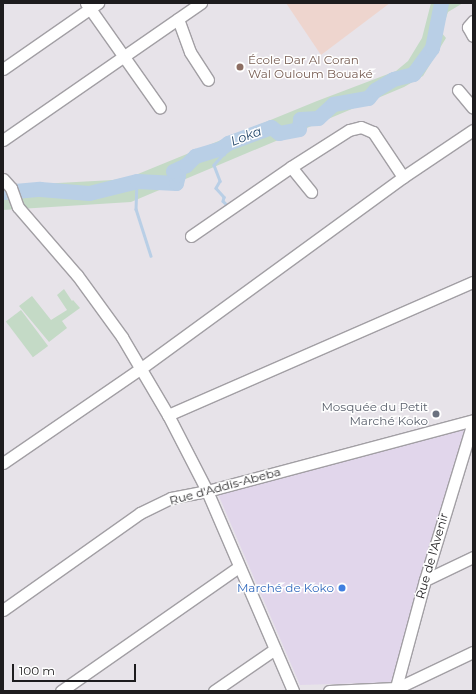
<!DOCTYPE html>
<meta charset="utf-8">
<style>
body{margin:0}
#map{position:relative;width:476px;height:694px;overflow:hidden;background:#e7e3e9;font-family:Montserrat,sans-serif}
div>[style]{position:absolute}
.commercial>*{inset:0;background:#e1d6eb}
.industrial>*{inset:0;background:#eed5ce}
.green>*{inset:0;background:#c4dac6;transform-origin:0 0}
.stream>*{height:2.5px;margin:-1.25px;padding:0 1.25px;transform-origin:1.25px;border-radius:1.25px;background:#b9cfe6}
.river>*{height:15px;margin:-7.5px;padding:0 7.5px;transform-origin:7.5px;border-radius:7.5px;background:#b9cfe6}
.roads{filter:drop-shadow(1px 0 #a29fa4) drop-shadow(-1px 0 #a29fa4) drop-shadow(0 1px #a29fa4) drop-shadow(0 -1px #a29fa4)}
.minor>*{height:11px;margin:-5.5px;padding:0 5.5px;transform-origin:5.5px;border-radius:5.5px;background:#fff}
.dots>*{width:11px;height:11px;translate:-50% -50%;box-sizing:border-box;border:2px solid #fff;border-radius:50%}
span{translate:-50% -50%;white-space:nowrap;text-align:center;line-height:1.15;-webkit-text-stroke:3px #fff;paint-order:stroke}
.education-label{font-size:12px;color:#785e54}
.left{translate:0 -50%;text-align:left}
.worship-label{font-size:12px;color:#5b616d}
.right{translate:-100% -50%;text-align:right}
.street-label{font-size:12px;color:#1d1c1e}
.shop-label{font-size:12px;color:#366cbe}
.water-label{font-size:13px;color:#2b4d6f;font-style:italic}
.frame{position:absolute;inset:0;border:4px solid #1d1c1e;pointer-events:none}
.scale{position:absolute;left:12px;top:664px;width:124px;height:18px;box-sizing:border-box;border:2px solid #1d1c1e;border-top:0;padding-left:5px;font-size:12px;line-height:14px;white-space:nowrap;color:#1d1c1e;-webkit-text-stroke:3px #fff;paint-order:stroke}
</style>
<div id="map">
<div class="commercial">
<i style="clip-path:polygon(469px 426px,401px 682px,300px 685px,218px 494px)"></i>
</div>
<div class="industrial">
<i style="clip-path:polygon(286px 3px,390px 3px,321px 55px)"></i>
</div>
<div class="green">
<i style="clip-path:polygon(431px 3px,463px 3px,448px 12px,441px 32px,446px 38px,423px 76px,404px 87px,131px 202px,3px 210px,3px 186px,113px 180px,133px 176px,317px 101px,396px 71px,408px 61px,422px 38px)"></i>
<i style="clip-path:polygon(64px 289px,72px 301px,73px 300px,80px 308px,62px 321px,67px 328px,49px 342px,19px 306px,32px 296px,51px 320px,67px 310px,57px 295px)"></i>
<i style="left:21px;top:310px;width:45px;height:19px;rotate:53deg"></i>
</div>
<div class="stream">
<i style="left:221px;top:148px;width:7px;rotate:63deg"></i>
<i style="left:224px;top:154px;width:15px;rotate:132deg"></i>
<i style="left:214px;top:165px;width:17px;rotate:69deg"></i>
<i style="left:220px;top:181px;width:8px;rotate:120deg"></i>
<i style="left:216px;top:188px;width:12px;rotate:48deg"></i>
<i style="left:224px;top:197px;width:4px;rotate:104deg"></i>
<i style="left:223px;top:201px;width:7px;rotate:45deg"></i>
<i style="left:137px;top:181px;width:28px;rotate:92deg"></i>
<i style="left:136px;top:209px;width:49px;rotate:72.3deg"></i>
</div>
<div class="river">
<i style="left:3px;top:192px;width:37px;rotate:-5deg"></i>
<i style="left:40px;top:189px;width:49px;rotate:4.7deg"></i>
<i style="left:89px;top:193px;width:49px;rotate:-14deg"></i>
<i style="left:137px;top:181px;width:39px;rotate:3deg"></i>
<i style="left:176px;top:183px;width:8px;rotate:-76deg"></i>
<i style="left:178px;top:175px;width:6px;rotate:-141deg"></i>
<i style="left:173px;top:171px;width:14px;rotate:-25deg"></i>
<i style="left:186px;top:165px;width:13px;rotate:-45deg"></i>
<i style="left:195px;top:156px;width:27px;rotate:-17deg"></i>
<i style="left:221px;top:148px;width:9px;rotate:-36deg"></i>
<i style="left:228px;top:143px;width:46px;rotate:-20.4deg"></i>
<i style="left:271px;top:127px;width:10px;rotate:37deg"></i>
<i style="left:279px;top:133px;width:20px;rotate:-11deg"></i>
<i style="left:299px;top:129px;width:10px;rotate:-84deg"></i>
<i style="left:300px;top:119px;width:18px;rotate:-3deg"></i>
<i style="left:318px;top:118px;width:21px;rotate:-43deg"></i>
<i style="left:333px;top:104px;width:36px;rotate:-10deg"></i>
<i style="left:368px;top:98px;width:11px;rotate:-49deg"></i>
<i style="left:375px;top:90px;width:21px;rotate:-31deg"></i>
<i style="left:393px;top:79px;width:21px;rotate:-14deg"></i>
<i style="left:413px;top:74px;width:32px;rotate:-54deg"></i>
<i style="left:432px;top:48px;width:46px;rotate:-78.7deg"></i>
</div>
<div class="roads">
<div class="minor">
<i style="left:86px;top:3px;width:128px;rotate:54.8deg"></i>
<i style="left:178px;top:19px;width:35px;rotate:70deg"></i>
<i style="left:190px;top:52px;width:33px;rotate:57deg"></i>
<i style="left:473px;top:21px;width:8px;rotate:130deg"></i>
<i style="left:468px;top:27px;width:10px;rotate:61deg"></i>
<i style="left:3px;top:69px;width:116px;rotate:-34.8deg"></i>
<i style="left:458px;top:90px;width:23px;rotate:50deg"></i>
<i style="left:3px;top:140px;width:241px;rotate:-34.7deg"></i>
<i style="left:291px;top:167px;width:32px;rotate:51deg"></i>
<i style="left:3px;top:179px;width:12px;rotate:48deg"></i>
<i style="left:11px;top:188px;width:20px;rotate:70deg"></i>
<i style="left:18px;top:207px;width:90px;rotate:49.1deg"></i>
<i style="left:77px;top:275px;width:77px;rotate:54deg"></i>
<i style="left:122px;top:337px;width:91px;rotate:59.5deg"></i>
<i style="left:168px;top:415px;width:85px;rotate:62.8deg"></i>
<i style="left:207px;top:491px;width:218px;rotate:66.7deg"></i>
<i style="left:191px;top:236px;width:121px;rotate:-34.6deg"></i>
<i style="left:291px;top:167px;width:69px;rotate:-32.5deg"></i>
<i style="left:349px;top:130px;width:12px;rotate:-14deg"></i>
<i style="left:361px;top:127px;width:13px;rotate:23deg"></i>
<i style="left:373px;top:132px;width:54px;rotate:56.3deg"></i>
<i style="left:168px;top:415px;width:333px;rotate:-23.6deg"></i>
<i style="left:3px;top:463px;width:166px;rotate:-34.5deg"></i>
<i style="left:140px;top:369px;width:326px;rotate:-36.1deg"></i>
<i style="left:403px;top:177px;width:84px;rotate:-33.9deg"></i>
<i style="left:425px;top:580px;width:53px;rotate:-25.6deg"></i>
<i style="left:3px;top:610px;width:168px;rotate:-35.3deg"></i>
<i style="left:140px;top:513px;width:34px;rotate:-26deg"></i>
<i style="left:171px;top:498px;width:37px;rotate:-11deg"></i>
<i style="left:207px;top:491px;width:275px;rotate:-14.9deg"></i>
<i style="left:393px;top:690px;width:89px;rotate:-25.4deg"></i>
<i style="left:61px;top:691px;width:217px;rotate:-34.9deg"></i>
<i style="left:214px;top:691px;width:74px;rotate:-34.5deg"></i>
<i style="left:329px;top:691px;width:67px;rotate:-2.6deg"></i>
<i style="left:395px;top:691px;width:115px;rotate:-74.9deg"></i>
<i style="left:425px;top:580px;width:165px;rotate:-73.1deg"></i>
</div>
</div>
<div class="dots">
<i style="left:240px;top:67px;background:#8d6e63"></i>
<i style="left:436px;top:414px;background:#6b7280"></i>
<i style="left:342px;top:588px;background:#3f7fe0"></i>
</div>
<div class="education-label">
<span class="left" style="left:248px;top:67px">École Dar Al Coran<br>Wal Ouloum Bouaké</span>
</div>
<div class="worship-label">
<span class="right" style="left:428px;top:414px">Mosquée du Petit<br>Marché Koko</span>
</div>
<div class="street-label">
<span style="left:225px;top:486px;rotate:-15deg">Rue d'Addis-Abeba</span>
<span style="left:432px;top:556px;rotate:-74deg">Rue de l'Avenir</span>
</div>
<div class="shop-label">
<span class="right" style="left:334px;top:588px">Marché de Koko</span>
</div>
<div class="water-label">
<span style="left:246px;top:136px;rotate:-21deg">Loka</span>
</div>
<div class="frame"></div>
<div class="scale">100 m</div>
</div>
